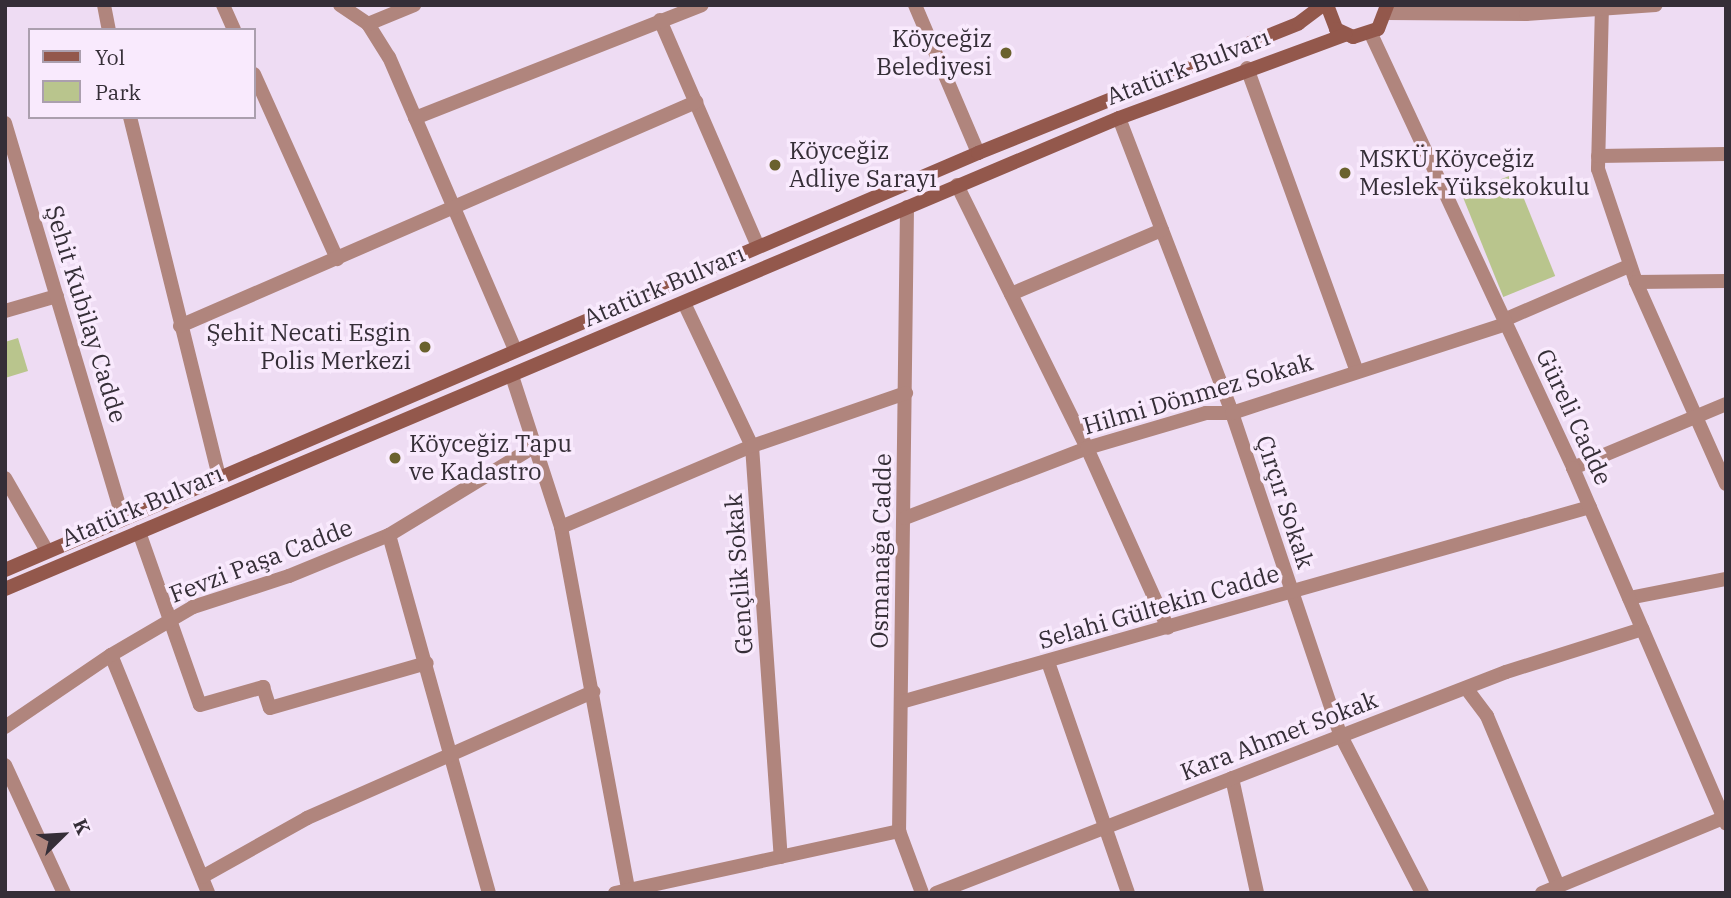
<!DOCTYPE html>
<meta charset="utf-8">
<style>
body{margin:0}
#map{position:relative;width:1731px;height:898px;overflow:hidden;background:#eedcf3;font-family:"IBM Plex Serif",serif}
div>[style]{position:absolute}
.green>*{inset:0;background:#b9c58d;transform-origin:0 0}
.minor>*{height:14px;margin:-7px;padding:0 7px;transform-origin:7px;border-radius:7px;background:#b0857d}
.tertiary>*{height:14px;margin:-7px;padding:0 7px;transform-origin:7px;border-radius:7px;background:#b0857d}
.secondary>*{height:14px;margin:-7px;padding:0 7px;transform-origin:7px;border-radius:7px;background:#93584c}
.dots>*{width:19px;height:19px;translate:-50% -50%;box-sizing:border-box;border:4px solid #f9eafd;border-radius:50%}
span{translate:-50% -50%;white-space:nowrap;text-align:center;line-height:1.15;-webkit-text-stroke:7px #f9eafd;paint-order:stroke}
.poi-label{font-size:24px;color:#352e37}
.right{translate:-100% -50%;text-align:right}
.left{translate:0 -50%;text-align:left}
.street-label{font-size:24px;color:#352e37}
.frame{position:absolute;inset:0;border:7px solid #352e37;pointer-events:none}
.legend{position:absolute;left:28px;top:28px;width:228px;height:91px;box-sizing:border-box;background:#f9eafd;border:2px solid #ab9fae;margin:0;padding:9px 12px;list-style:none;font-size:21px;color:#352e37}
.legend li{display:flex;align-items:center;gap:14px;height:35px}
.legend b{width:35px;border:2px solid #ab9fae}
.north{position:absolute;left:28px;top:800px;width:70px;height:70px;-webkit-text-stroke:5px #f9eafd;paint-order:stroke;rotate:66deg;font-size:19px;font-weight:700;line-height:28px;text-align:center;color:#352e37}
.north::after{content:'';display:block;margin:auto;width:24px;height:32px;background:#352e37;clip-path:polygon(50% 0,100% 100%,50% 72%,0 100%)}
</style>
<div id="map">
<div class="green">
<i style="left:1514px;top:174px;width:110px;height:56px;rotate:68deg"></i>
<i style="clip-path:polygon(18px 338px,28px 371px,5px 378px,5px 342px)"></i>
</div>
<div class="minor">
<i style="left:104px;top:5px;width:25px;rotate:79deg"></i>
<i style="left:223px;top:5px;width:27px;rotate:66deg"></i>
<i style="left:915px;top:5px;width:161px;rotate:66.9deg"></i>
<i style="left:1602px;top:5px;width:164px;rotate:91.4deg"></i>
<i style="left:1598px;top:169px;width:119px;rotate:71.4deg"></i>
<i style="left:1636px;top:282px;width:221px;rotate:66deg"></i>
<i style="left:660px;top:20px;width:246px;rotate:66.6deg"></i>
<i style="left:368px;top:24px;width:39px;rotate:58deg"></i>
<i style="left:389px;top:57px;width:319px;rotate:66.7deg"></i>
<i style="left:1247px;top:68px;width:323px;rotate:70.1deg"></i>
<i style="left:254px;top:74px;width:203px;rotate:65.8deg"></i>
<i style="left:130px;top:117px;width:370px;rotate:76.1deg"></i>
<i style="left:415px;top:118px;width:308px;rotate:-21.5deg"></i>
<i style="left:1119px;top:118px;width:316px;rotate:69deg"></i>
<i style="left:1232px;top:413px;width:341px;rotate:71.4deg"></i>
<i style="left:1341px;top:736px;width:177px;rotate:62.7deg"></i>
<i style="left:1598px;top:156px;width:128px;rotate:-0.9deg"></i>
<i style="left:957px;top:185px;width:293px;rotate:63.7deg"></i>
<i style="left:1087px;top:448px;width:197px;rotate:65.8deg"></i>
<i style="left:907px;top:207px;width:624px;rotate:90.73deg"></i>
<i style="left:899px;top:831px;width:66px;rotate:69.6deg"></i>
<i style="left:1636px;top:282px;width:90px;rotate:-0.6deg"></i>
<i style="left:1011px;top:294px;width:164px;rotate:-23deg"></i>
<i style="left:684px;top:303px;width:158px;rotate:64.6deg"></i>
<i style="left:752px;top:446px;width:412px;rotate:86deg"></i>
<i style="left:5px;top:311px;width:54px;rotate:-16.1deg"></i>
<i style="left:1504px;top:320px;width:136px;rotate:-23.4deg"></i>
<i style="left:180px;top:326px;width:563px;rotate:-23.47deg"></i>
<i style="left:512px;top:376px;width:159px;rotate:72deg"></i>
<i style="left:561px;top:527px;width:372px;rotate:79.5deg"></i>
<i style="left:1573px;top:468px;width:166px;rotate:-22.7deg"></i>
<i style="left:905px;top:518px;width:195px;rotate:-21deg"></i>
<i style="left:1087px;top:448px;width:124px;rotate:-16.4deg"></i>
<i style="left:1206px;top:413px;width:26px"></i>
<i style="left:1232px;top:413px;width:288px;rotate:-18deg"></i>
<i style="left:561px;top:527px;width:207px;rotate:-23deg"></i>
<i style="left:752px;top:446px;width:163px;rotate:-19deg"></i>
<i style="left:139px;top:532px;width:183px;rotate:70.6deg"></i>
<i style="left:200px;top:705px;width:66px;rotate:-15.9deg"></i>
<i style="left:263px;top:687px;width:22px;rotate:72deg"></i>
<i style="left:270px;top:708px;width:163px;rotate:-16deg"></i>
<i style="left:389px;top:535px;width:372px;rotate:74.4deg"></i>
<i style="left:1629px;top:598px;width:99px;rotate:-11.1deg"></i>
<i style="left:111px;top:655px;width:257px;rotate:67.8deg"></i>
<i style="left:1048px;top:662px;width:244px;rotate:70.9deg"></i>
<i style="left:1466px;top:688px;width:35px;rotate:53deg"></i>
<i style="left:1487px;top:716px;width:184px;rotate:67.3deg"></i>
<i style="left:901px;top:702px;width:716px;rotate:-15.8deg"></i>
<i style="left:5px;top:727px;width:128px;rotate:-34.2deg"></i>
<i style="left:111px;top:655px;width:95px;rotate:-30.3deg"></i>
<i style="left:193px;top:607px;width:101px;rotate:-17.9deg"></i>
<i style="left:289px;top:576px;width:108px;rotate:-22.3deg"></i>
<i style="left:389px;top:535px;width:173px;rotate:-31.3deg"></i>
<i style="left:5px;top:765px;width:141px;rotate:65.3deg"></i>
<i style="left:1232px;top:778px;width:118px;rotate:77.7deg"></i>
<i style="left:202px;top:877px;width:120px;rotate:-29.3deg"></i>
<i style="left:307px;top:818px;width:313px;rotate:-23.8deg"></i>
<i style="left:615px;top:893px;width:291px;rotate:-12.3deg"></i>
<i style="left:936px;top:893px;width:611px;rotate:-21.19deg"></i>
<i style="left:1506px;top:672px;width:143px;rotate:-17.5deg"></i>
<i style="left:1542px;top:893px;width:196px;rotate:-22.5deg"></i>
</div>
<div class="tertiary">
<i style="left:340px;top:5px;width:34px;rotate:34deg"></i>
<i style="left:368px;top:24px;width:50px;rotate:-22.4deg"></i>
<i style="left:1387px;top:13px;width:139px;rotate:0.4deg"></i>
<i style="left:1526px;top:14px;width:130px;rotate:-4deg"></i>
<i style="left:1371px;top:34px;width:479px;rotate:65deg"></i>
<i style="left:1573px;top:468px;width:387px;rotate:66.7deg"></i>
<i style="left:5px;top:123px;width:412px;rotate:73.4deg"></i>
<i style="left:5px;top:478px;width:84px;rotate:60.1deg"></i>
</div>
<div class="secondary">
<i style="left:1327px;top:5px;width:26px;rotate:69deg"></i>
<i style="left:1336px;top:29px;width:19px;rotate:25deg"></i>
<i style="left:1353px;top:37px;width:26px;rotate:-18deg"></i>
<i style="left:1378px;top:29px;width:26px;rotate:-69deg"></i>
<i style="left:5px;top:570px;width:1059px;rotate:-23.2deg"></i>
<i style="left:978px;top:153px;width:346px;rotate:-22deg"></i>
<i style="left:1299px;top:23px;width:30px;rotate:-37deg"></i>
<i style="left:5px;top:589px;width:1209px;rotate:-22.92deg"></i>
<i style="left:1119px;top:118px;width:241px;rotate:-20.2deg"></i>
</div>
<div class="dots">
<i style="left:1006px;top:53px;background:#6a612d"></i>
<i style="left:775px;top:165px;background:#6a612d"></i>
<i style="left:1345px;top:173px;background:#6a612d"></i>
<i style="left:425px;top:347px;background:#6a612d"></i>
<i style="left:395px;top:458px;background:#6a612d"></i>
</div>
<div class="poi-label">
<span class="right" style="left:992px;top:53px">Köyceğiz<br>Belediyesi</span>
<span class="left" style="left:789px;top:165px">Köyceğiz<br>Adliye Sarayı</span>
<span class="left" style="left:1359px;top:173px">MSKÜ Köyceğiz<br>Meslek Yüksekokulu</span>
<span class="right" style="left:411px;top:347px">Şehit Necati Esgin<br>Polis Merkezi</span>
<span class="left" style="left:409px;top:458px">Köyceğiz Tapu<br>ve Kadastro</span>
</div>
<div class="street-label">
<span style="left:1188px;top:67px;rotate:-21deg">Atatürk Bulvarı</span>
<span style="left:664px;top:286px;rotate:-23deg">Atatürk Bulvarı</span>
<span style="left:86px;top:314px;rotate:73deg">Şehit Kubilay Cadde</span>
<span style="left:1198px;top:394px;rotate:-16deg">Hilmi Dönmez Sokak</span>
<span style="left:1574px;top:417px;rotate:65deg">Güreli Cadde</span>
<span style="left:1285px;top:502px;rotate:72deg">Çırçır Sokak</span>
<span style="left:142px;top:506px;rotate:-23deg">Atatürk Bulvarı</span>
<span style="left:881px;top:551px;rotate:-89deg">Osmanağa Cadde</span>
<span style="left:261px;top:561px;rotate:-21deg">Fevzi Paşa Cadde</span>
<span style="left:739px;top:574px;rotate:-94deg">Gençlik Sokak</span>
<span style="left:1159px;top:607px;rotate:-16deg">Selahi Gültekin Cadde</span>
<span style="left:1279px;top:736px;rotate:-21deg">Kara Ahmet Sokak</span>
</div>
<div class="frame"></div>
<ul class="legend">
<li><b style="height:9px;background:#93584c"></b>Yol</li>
<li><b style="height:19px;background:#b9c58d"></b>Park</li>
</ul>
<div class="north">K</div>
</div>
